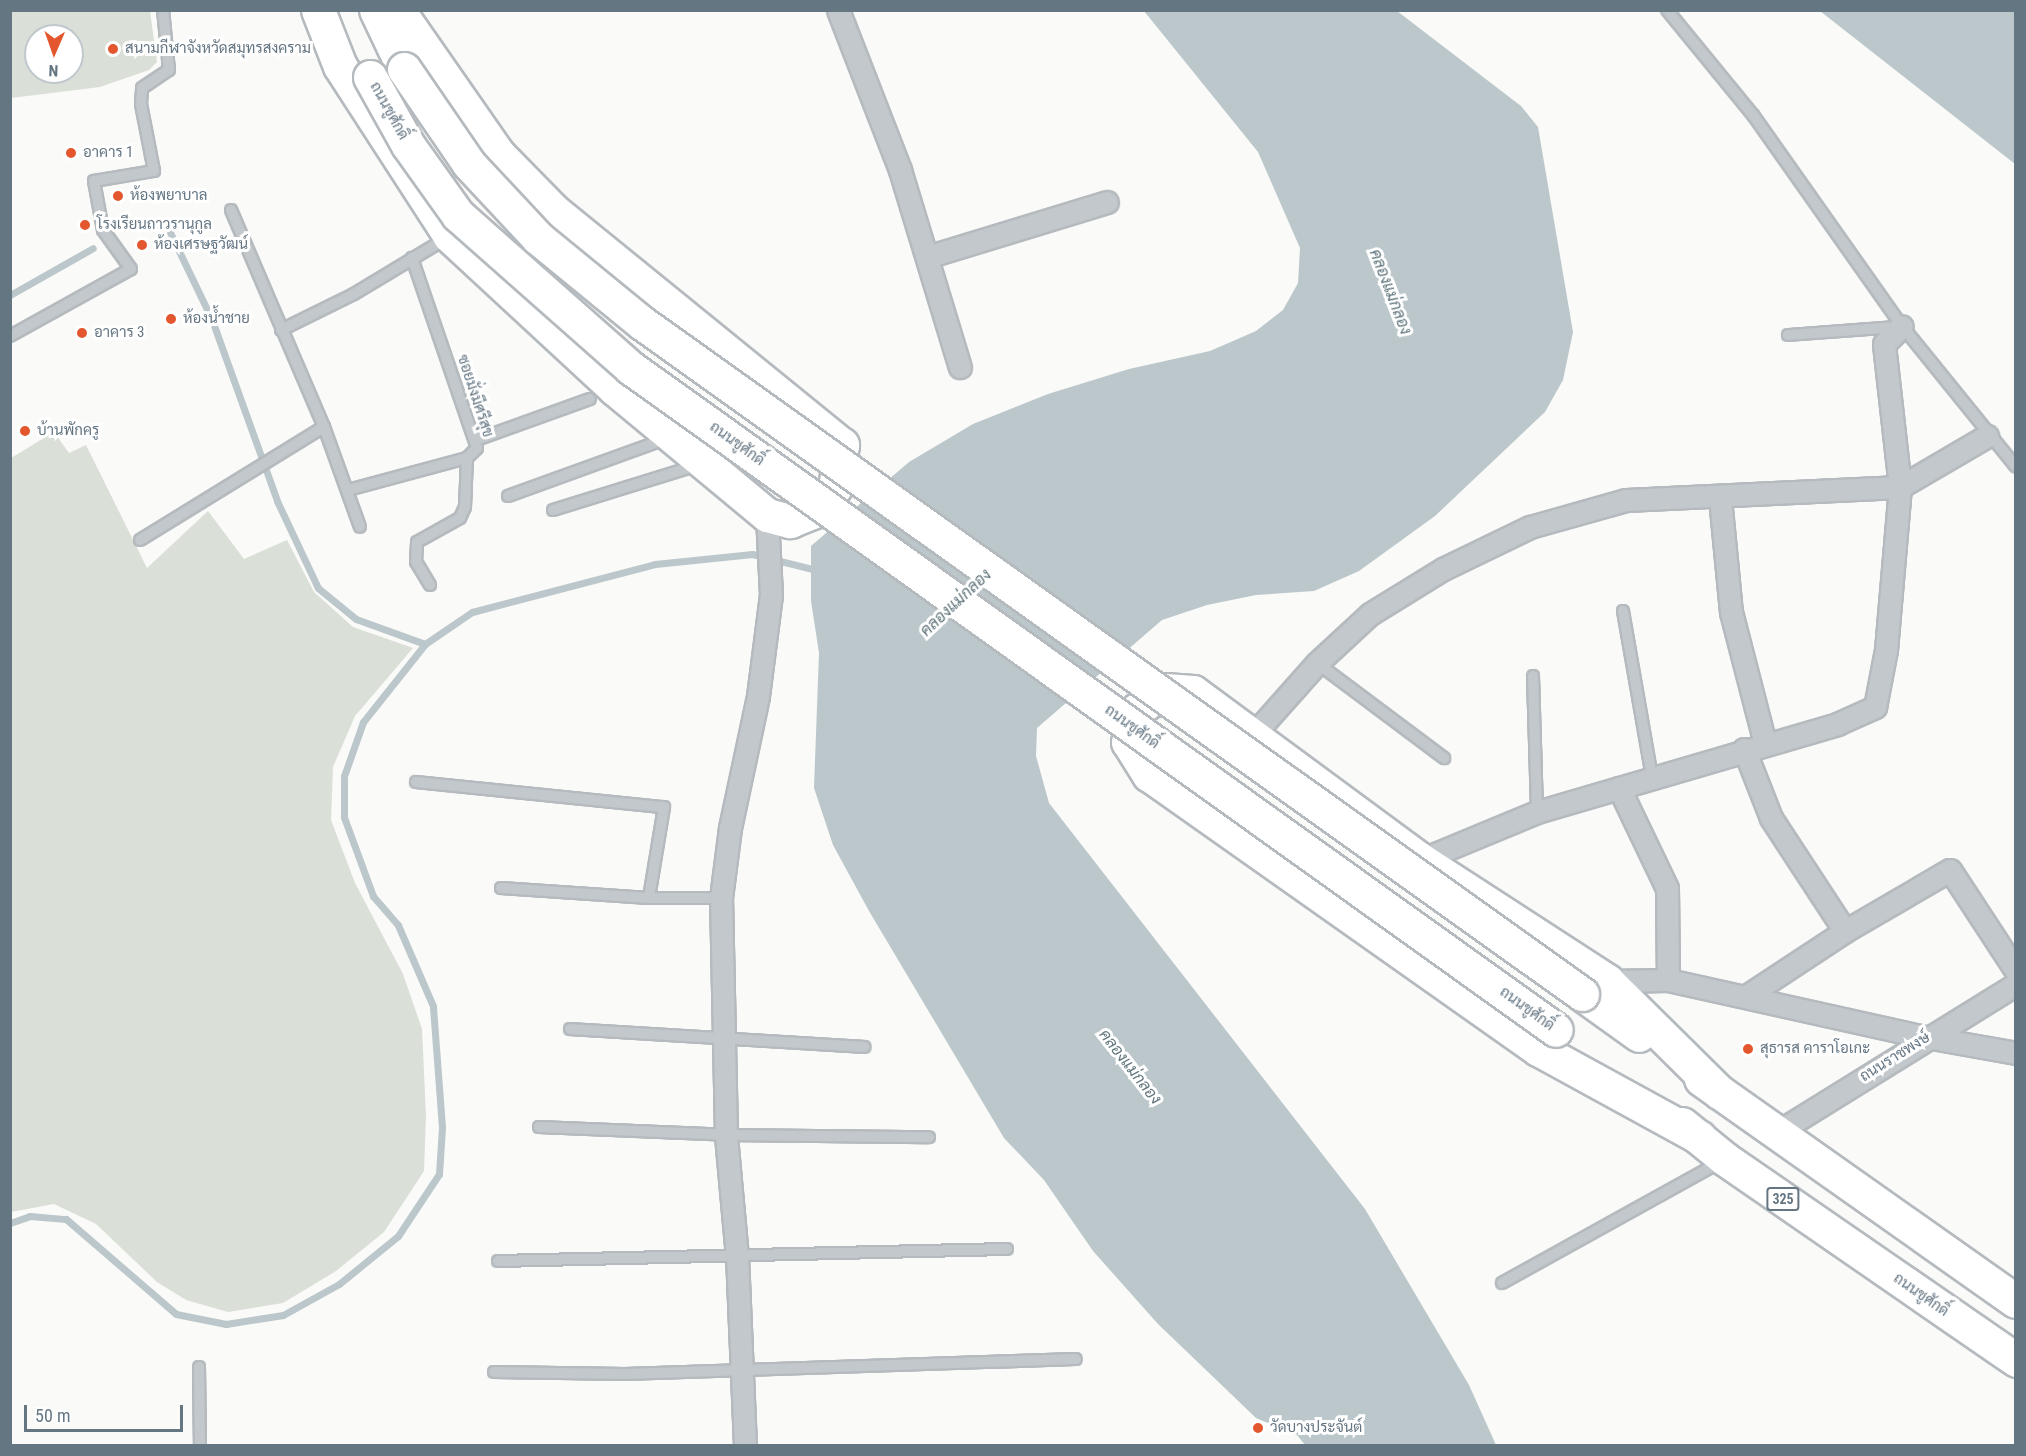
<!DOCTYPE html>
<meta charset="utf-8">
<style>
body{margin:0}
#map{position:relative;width:2026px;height:1456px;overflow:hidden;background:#fafaf8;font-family:"Roboto Condensed",Sarabun,sans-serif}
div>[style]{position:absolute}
.green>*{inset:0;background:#dadfd7}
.water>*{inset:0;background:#bbc7cb}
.stream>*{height:7px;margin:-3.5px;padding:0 3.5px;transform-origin:3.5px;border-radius:3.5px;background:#bbc7cb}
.roads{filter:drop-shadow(2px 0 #b5babe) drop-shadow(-2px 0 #b5babe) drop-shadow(0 2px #b5babe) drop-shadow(0 -2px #b5babe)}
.service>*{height:10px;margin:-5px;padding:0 5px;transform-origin:5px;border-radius:5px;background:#c3c8cc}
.minor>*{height:21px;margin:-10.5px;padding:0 10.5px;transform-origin:10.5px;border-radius:10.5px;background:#c3c8cc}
.primary>*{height:33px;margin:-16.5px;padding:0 16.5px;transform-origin:16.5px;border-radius:16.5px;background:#fff}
.bridges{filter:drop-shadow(2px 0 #b5babe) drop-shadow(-2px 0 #b5babe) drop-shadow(0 2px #b5babe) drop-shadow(0 -2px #b5babe)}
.primary-bridge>*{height:33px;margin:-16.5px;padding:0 16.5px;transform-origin:16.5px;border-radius:16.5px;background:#fff}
.dots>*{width:16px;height:16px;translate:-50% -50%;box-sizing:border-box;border:3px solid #fff;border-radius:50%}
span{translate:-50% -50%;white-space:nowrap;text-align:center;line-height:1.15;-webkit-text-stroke:6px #fff;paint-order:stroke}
.shield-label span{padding:2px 4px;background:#fff;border:2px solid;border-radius:4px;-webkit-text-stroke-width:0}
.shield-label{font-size:14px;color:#657683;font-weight:700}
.poi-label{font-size:15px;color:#657683}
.left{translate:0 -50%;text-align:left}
.street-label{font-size:15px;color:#657683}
.water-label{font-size:16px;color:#60757c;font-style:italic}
.frame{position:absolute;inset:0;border:12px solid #657683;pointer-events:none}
.north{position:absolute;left:24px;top:24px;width:60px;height:60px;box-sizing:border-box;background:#fff;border:2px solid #c1c8cd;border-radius:50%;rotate:182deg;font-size:16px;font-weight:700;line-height:24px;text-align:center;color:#657683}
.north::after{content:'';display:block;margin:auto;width:21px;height:27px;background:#e4572e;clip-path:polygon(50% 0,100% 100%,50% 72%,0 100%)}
.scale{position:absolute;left:24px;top:1405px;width:159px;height:27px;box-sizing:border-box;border:3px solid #657683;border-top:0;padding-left:8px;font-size:18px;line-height:21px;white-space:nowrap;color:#657683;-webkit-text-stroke:4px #fff;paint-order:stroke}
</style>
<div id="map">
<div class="green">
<i style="clip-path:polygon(evenodd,10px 11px,150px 11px,157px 62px,149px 70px,100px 87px,11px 98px,10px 11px,36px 36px,72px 36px,72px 72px,36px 72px,36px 36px)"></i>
<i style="clip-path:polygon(54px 432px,69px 453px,86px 445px,147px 568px,208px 511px,244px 559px,287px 540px,314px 592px,353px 627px,413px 648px,355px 716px,333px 767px,331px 820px,355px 883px,403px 974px,422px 1029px,426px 1116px,424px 1171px,384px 1232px,336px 1271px,283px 1303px,228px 1312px,186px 1300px,157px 1282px,96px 1224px,54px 1204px,11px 1212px,11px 458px)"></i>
</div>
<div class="water">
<i style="clip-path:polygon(1144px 11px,1397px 11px,1521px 106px,1538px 127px,1573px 332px,1563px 380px,1545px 412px,1435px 516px,1359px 571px,1314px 591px,1256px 595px,1207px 605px,1162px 620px,1037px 728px,1036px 756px,1049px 803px,1365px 1209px,1469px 1385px,1496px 1445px,1305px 1445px,1297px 1435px,1256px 1418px,1158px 1324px,1093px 1251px,1044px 1180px,1004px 1138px,869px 911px,833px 845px,814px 788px,819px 653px,811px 601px,811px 546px,909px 462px,973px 424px,1048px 394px,1129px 369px,1210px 351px,1256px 331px,1283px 310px,1298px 283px,1300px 248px,1258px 152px)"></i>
<i style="clip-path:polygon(1820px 11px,2015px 11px,2015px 164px)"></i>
</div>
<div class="stream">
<i style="left:166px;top:224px;width:106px;rotate:64.4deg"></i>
<i style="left:212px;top:320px;width:192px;rotate:70.2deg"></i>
<i style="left:277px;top:501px;width:96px;rotate:64.8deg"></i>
<i style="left:318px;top:588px;width:49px;rotate:39.2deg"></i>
<i style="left:356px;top:619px;width:73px;rotate:19.9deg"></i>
<i style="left:10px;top:295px;width:95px;rotate:-29.5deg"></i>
<i style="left:10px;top:1223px;width:21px;rotate:-19deg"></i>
<i style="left:30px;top:1216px;width:36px;rotate:5deg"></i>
<i style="left:66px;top:1219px;width:145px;rotate:40.8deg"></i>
<i style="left:176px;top:1314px;width:51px;rotate:11.3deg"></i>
<i style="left:226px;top:1324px;width:58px;rotate:-9deg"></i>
<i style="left:283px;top:1315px;width:64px;rotate:-29deg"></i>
<i style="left:339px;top:1284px;width:76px;rotate:-39.1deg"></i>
<i style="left:398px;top:1236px;width:74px;rotate:-56.5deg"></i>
<i style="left:439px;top:1174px;width:47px;rotate:-86.3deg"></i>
<i style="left:442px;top:1127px;width:121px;rotate:-94.3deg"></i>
<i style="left:433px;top:1006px;width:88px;rotate:-113.4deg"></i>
<i style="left:398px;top:925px;width:38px;rotate:-131deg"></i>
<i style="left:373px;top:896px;width:84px;rotate:-110.2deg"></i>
<i style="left:344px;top:817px;width:41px;rotate:-90deg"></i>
<i style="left:344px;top:776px;width:57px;rotate:-70.6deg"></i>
<i style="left:363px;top:722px;width:100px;rotate:-51.5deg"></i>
<i style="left:425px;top:644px;width:57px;rotate:-34.2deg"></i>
<i style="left:472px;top:612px;width:189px;rotate:-14.7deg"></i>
<i style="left:655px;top:564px;width:98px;rotate:-5.9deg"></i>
<i style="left:752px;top:554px;width:70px;rotate:14deg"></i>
</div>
<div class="roads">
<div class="service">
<i style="left:1667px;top:10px;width:136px;rotate:50.7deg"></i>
<i style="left:1753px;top:115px;width:258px;rotate:54.8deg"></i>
<i style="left:1902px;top:326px;width:181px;rotate:51deg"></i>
<i style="left:231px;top:210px;width:236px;rotate:66.8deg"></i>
<i style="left:324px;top:427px;width:106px;rotate:70.2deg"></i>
<i style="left:281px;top:330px;width:81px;rotate:-26.3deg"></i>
<i style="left:354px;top:294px;width:109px;rotate:-31.1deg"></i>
<i style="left:1788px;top:335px;width:110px;rotate:-4.2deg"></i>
<i style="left:10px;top:336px;width:138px;rotate:-29deg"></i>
<i style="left:131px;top:269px;width:48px;rotate:-125.7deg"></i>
<i style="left:103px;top:230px;width:50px;rotate:-100.4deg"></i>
<i style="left:94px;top:181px;width:61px;rotate:-9.5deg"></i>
<i style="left:154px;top:171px;width:68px;rotate:-101deg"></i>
<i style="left:141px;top:104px;width:16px;rotate:-86deg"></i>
<i style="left:142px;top:88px;width:32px;rotate:-34deg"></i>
<i style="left:169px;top:70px;width:60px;rotate:-95.7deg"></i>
<i style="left:476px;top:440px;width:121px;rotate:-19.8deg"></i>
<i style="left:348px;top:490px;width:123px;rotate:-15.1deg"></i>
<i style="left:467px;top:458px;width:14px;rotate:-45deg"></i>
<i style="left:477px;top:448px;width:201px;rotate:-108.9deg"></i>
<i style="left:508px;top:496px;width:170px;rotate:-19.9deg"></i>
<i style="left:553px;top:510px;width:152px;rotate:-17.2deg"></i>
<i style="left:140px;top:540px;width:216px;rotate:-31.6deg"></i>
<i style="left:430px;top:585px;width:27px;rotate:-121deg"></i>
<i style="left:416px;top:562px;width:20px;rotate:-87deg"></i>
<i style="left:417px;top:542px;width:49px;rotate:-29.2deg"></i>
<i style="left:460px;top:518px;width:12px;rotate:-66deg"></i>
<i style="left:465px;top:507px;width:49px;rotate:-87.7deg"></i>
<i style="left:1623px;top:611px;width:169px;rotate:80.1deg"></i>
<i style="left:1317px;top:663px;width:159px;rotate:36.8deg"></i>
<i style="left:1533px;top:676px;width:136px;rotate:88.3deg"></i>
<i style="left:416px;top:782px;width:249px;rotate:5.8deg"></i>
<i style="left:664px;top:807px;width:92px;rotate:99.4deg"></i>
<i style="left:501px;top:888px;width:148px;rotate:3.9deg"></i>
<i style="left:649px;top:898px;width:72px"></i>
<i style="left:570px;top:1029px;width:295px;rotate:3.5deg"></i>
<i style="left:539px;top:1127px;width:187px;rotate:2.4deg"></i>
<i style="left:726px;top:1135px;width:203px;rotate:0.6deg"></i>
<i style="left:498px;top:1261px;width:509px;rotate:-1.35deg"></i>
<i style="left:1502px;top:1283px;width:252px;rotate:-29deg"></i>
<i style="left:199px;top:1367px;width:79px;rotate:89.3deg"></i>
<i style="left:494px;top:1372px;width:131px;rotate:0.9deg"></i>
<i style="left:625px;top:1374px;width:451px;rotate:-1.9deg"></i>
</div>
<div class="minor">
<i style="left:838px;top:10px;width:172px;rotate:68.8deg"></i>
<i style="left:900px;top:170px;width:206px;rotate:73.1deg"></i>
<i style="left:927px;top:257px;width:188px;rotate:-17deg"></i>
<i style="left:1720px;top:498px;width:115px;rotate:84.5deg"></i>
<i style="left:1731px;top:612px;width:135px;rotate:75.5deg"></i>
<i style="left:1253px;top:735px;width:96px;rotate:-48.4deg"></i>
<i style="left:1317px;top:663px;width:72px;rotate:-42.8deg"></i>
<i style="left:1370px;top:614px;width:86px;rotate:-31.7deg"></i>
<i style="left:1443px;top:569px;width:97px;rotate:-25.8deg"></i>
<i style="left:1530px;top:527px;width:100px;rotate:-15.7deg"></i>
<i style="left:1626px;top:500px;width:274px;rotate:-2.7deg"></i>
<i style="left:1900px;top:487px;width:101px;rotate:-30.4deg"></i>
<i style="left:1744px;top:749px;width:74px;rotate:68.6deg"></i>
<i style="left:1771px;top:818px;width:135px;rotate:56.8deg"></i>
<i style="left:1619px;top:788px;width:111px;rotate:64.4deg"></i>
<i style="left:1667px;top:888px;width:92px;rotate:89.4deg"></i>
<i style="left:1421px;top:860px;width:126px;rotate:-22.5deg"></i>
<i style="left:1537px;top:812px;width:313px;rotate:-16.3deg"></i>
<i style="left:1837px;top:724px;width:42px;rotate:-24.1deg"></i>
<i style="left:1875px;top:707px;width:58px;rotate:-79.1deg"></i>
<i style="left:1886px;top:650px;width:164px;rotate:-85.1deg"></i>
<i style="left:1900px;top:487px;width:144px;rotate:-96.4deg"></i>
<i style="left:1884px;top:344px;width:25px;rotate:-45deg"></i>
<i style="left:1607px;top:981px;width:61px;rotate:-0.9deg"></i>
<i style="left:1668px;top:980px;width:264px;rotate:12.5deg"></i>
<i style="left:1926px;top:1037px;width:91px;rotate:10.1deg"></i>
<i style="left:1745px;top:997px;width:120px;rotate:-33.4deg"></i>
<i style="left:1845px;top:931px;width:121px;rotate:-30.2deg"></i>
<i style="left:1950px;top:870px;width:121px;rotate:56.8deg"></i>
<i style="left:1776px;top:1133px;width:282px;rotate:-31.8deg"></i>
<i style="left:745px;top:1446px;width:189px;rotate:-92.4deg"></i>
<i style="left:737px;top:1257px;width:122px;rotate:-95.2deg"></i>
<i style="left:726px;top:1135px;width:237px;rotate:-91.2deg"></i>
<i style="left:721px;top:898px;width:71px;rotate:-82.7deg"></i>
<i style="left:730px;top:828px;width:135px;rotate:-78deg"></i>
<i style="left:758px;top:696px;width:102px;rotate:-82.7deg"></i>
<i style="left:771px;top:595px;width:80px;rotate:-92.9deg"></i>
</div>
<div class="primary">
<i style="left:318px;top:10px;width:60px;rotate:68.6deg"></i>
<i style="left:340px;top:66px;width:202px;rotate:57.1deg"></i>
<i style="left:450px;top:236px;width:224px;rotate:42.8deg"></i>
<i style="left:614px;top:388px;width:199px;rotate:39.7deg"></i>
<i style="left:767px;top:515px;width:24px;rotate:15deg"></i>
<i style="left:790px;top:521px;width:24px;rotate:-22deg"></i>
<i style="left:812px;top:512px;width:34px;rotate:-47deg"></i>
<i style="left:835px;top:487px;width:43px;rotate:-80.5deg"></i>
<i style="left:842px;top:445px;width:371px;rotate:-140.9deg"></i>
<i style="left:554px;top:211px;width:80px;rotate:-134.5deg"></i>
<i style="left:498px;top:154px;width:175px;rotate:-124.8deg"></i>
<i style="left:376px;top:10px;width:65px;rotate:64.6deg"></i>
<i style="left:1582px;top:994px;width:70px;rotate:35.7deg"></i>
<i style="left:1701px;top:1079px;width:385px;rotate:35.2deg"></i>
<i style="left:1682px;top:1124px;width:55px;rotate:39.1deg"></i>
<i style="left:1725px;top:1159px;width:354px;rotate:34.6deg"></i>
<i style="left:1699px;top:1137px;width:183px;rotate:-151.3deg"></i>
<i style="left:1538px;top:1049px;width:476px;rotate:-144.8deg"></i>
<i style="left:1149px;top:775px;width:39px;rotate:-122deg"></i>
<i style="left:1128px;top:742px;width:34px;rotate:-73deg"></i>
<i style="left:1138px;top:709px;width:33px;rotate:-35deg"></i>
<i style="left:1165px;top:690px;width:28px;rotate:4deg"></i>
<i style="left:1193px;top:692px;width:283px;rotate:36.4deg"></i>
<i style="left:1421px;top:860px;width:222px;rotate:33deg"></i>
<i style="left:1607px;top:981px;width:158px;rotate:44.7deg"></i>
</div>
</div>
<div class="bridges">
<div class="primary-bridge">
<i style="left:404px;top:69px;width:115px;rotate:55.6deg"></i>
<i style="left:469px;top:164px;width:101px;rotate:47deg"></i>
<i style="left:538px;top:238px;width:134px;rotate:39.3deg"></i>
<i style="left:642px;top:323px;width:1155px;rotate:35.52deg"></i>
<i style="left:370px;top:77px;width:78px;rotate:60.8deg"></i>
<i style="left:408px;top:145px;width:86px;rotate:54.5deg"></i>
<i style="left:458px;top:215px;width:231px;rotate:41.5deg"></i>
<i style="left:631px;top:368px;width:1137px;rotate:35.59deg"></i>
</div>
</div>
<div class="dots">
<i style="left:113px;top:49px;background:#e4572e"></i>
<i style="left:71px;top:153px;background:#e4572e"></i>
<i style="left:118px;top:196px;background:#e4572e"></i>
<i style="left:85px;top:225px;background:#e4572e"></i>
<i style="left:142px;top:245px;background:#e4572e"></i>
<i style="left:171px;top:319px;background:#e4572e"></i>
<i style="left:82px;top:333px;background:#e4572e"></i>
<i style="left:25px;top:431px;background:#e4572e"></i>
<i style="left:1748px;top:1049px;background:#e4572e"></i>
<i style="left:1258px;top:1428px;background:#e4572e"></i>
</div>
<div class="shield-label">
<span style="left:1783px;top:1199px">325</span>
</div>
<div class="poi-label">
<span class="left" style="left:125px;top:49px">สนามกีฬาจังหวัดสมุทรสงคราม</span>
<span class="left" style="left:83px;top:153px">อาคาร 1</span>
<span class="left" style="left:130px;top:196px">ห้องพยาบาล</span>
<span class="left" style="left:97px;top:225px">โรงเรียนถาวรานุกูล</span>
<span class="left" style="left:154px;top:245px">ห้องเศรษฐวัฒน์</span>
<span class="left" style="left:183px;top:319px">ห้องน้ำชาย</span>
<span class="left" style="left:94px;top:333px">อาคาร 3</span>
<span class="left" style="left:37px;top:431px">บ้านพักครู</span>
<span class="left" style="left:1760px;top:1049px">สุธารส คาราโอเกะ</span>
<span class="left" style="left:1270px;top:1428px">วัดบางประจันต์</span>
</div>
<div class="street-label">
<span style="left:389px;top:111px;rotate:61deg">ถนนชูศักดิ์</span>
<span style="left:475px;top:396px;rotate:72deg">ซอยมั่งมีศรีสุข</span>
<span style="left:737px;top:444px;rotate:36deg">ถนนชูศักดิ์</span>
<span style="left:1132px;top:727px;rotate:36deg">ถนนชูศักดิ์</span>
<span style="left:1527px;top:1009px;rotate:36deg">ถนนชูศักดิ์</span>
<span style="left:1895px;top:1057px;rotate:-32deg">ถนนราชพงษ์</span>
<span style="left:1921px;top:1295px;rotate:35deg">ถนนชูศักดิ์</span>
</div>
<div class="water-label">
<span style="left:1390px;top:292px;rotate:69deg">คลองแม่กลอง</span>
<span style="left:956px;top:603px;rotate:-43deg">คลองแม่กลอง</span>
<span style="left:1130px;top:1067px;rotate:52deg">คลองแม่กลอง</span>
</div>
<div class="frame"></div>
<div class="north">N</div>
<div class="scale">50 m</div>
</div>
